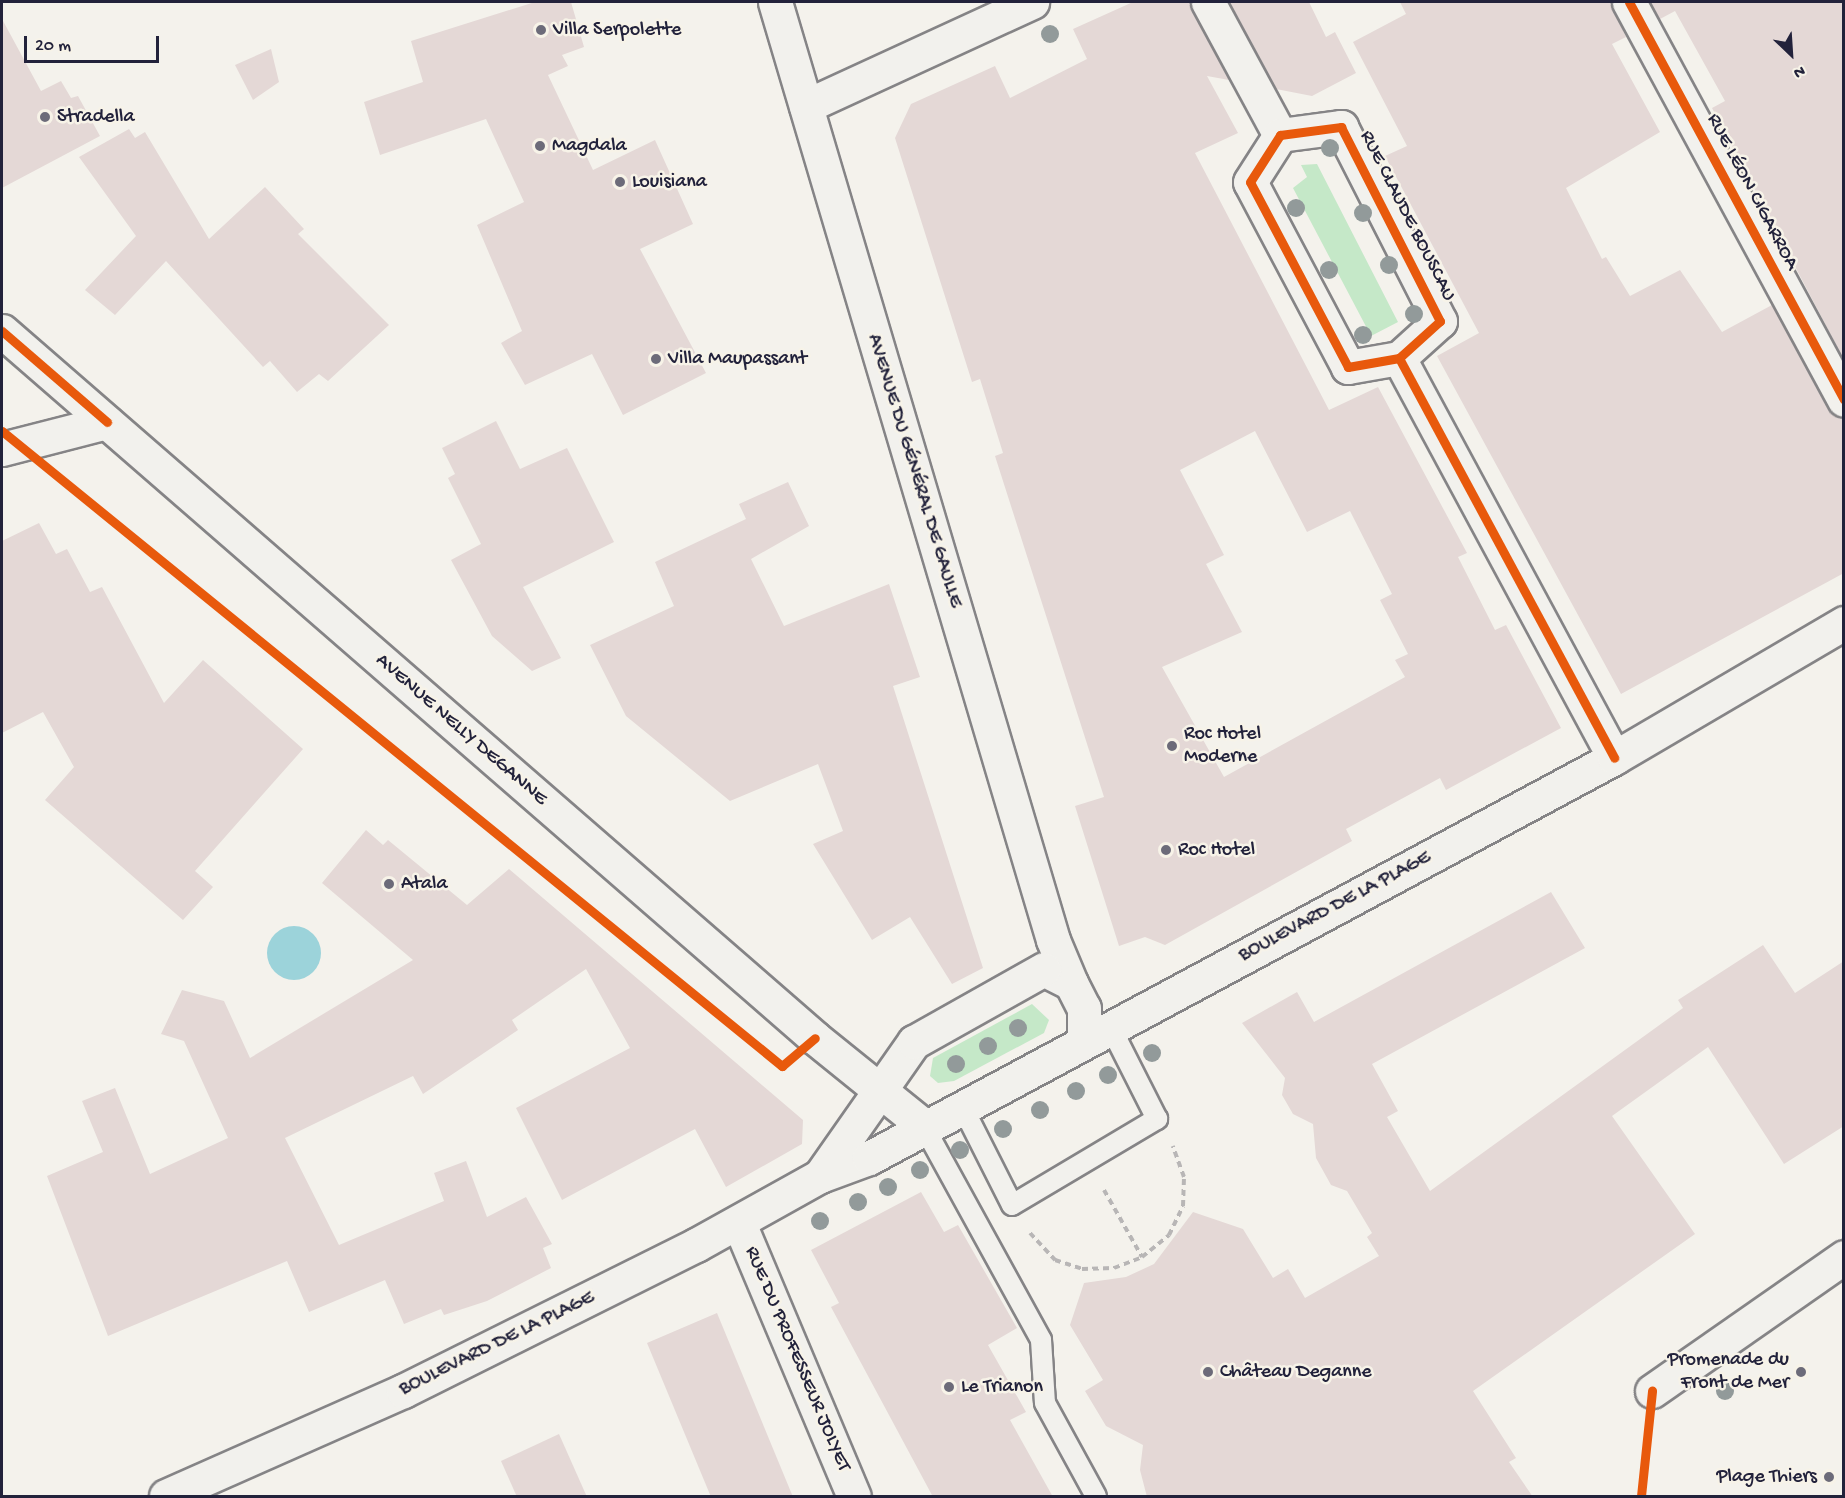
<!DOCTYPE html>
<meta charset="utf-8">
<style>
body{margin:0}
#map{position:relative;width:1845px;height:1498px;overflow:hidden;background:#f4f2ec;font-family:"Gochi Hand",sans-serif}
div>[style]{position:absolute}
.green>*{inset:0;background:#c5e8c8}
.water>*{inset:0;background:#9cd3da}
.round{border-radius:50%}
.building>*{inset:0;background:#e4d8d6}
.path>*{height:4px;margin-top:-2px;transform-origin:0;background:repeating-linear-gradient(90deg,#b8b6b6 0 6px,transparent 0 10.5px)}
.roads{filter:drop-shadow(2px 0 #858486) drop-shadow(-2px 0 #858486) drop-shadow(0 2px #858486) drop-shadow(0 -2px #858486)}
.lane>*{height:20px;margin:-10px;padding:0 10px;transform-origin:10px;border-radius:10px;background:#f2f1ed}
.street>*{height:33px;margin:-16.5px;padding:0 16.5px;transform-origin:16.5px;border-radius:16.5px;background:#f2f1ed}
.secondary>*{height:33px;margin:-16.5px;padding:0 16.5px;transform-origin:16.5px;border-radius:16.5px;background:#f2f1ed}
.cycleway>*{height:9px;margin:-4.5px;padding:0 4.5px;transform-origin:4.5px;border-radius:4.5px;background:#e8590c}
.trees>*{width:18px;height:18px;margin:-9px;border-radius:50%;background:#929a9a}
.dots>*{width:16px;height:16px;translate:-50% -50%;box-sizing:border-box;border:3px solid #f7f3e8;border-radius:50%}
span{translate:-50% -50%;white-space:nowrap;text-align:center;line-height:1.15;-webkit-text-stroke:5px #f7f3e8;paint-order:stroke}
.poi-label{font-size:20px;color:#22223b}
.left{translate:0 -50%;text-align:left}
.right{translate:-100% -50%;text-align:right}
.street-label{font-size:20px;color:#22223b}
.frame{position:absolute;inset:0;border:3px solid #22223b;pointer-events:none}
.north{position:absolute;left:1761px;top:24px;width:60px;height:60px;-webkit-text-stroke:4px #f7f3e8;paint-order:stroke;rotate:155deg;font-size:16px;font-weight:700;line-height:24px;text-align:center;color:#22223b}
.north::after{content:'';display:block;margin:auto;width:21px;height:27px;background:#22223b;clip-path:polygon(50% 0,100% 100%,50% 72%,0 100%)}
.scale{position:absolute;left:24px;top:36px;width:135px;height:27px;box-sizing:border-box;border:3px solid #22223b;border-top:0;padding-left:8px;font-size:18px;line-height:21px;white-space:nowrap;color:#22223b;-webkit-text-stroke:4px #f7f3e8;paint-order:stroke}
</style>
<div id="map">
<div class="green">
<i style="clip-path:polygon(1317px 164px,1398px 322px,1371px 336px,1293px 188px,1307px 177px,1301px 165px)"></i>
<i style="clip-path:polygon(1032px 1004px,1049px 1020px,1044px 1033px,954px 1081px,938px 1083px,930px 1076px,933px 1058px)"></i>
</div>
<div class="water">
<i class="round" style="left:267px;top:926px;width:54px;height:54px"></i>
</div>
<div class="building">
<i style="clip-path:polygon(535px 2px,571px 2px,584px 47px,562px 55px,568px 66px,548px 75px,593px 170px,655px 140px,693px 224px,640px 249px,706px 373px,623px 415px,592px 354px,525px 385px,501px 343px,522px 331px,477px 225px,524px 202px,486px 119px,380px 155px,364px 102px,423px 82px,411px 41px)"></i>
<i style="clip-path:polygon(evenodd,1133px 2px,1189px 2px,1229px 80px,1207px 76px,1238px 133px,1195px 153px,1218px 197px,1329px 410px,1378px 387px,1467px 553px,1458px 557px,1495px 630px,1506px 625px,1561px 728px,1446px 790px,1440px 778px,1405px 797px,1346px 829px,1352px 841px,1165px 945px,1145px 937px,1119px 946px,1075px 806px,1104px 797px,995px 456px,1003px 453px,980px 379px,972px 382px,895px 138px,911px 104px,995px 66px,1010px 98px,1087px 59px,1073px 29px,1133px 2px,1255px 431px,1307px 532px,1350px 511px,1392px 594px,1380px 600px,1408px 654px,1395px 660px,1405px 677px,1224px 777px,1162px 667px,1242px 632px,1206px 564px,1224px 555px,1180px 470px,1255px 431px)"></i>
<i style="clip-path:polygon(1229px 2px,1309px 2px,1326px 37px,1335px 32px,1356px 73px,1312px 96px,1276px 89px)"></i>
<i style="clip-path:polygon(1400px 2px,1610px 2px,1626px 37px,1612px 44px,1660px 132px,1566px 188px,1602px 259px,1606px 257px,1630px 296px,1680px 270px,1722px 332px,1772px 305px,1828px 409px,1844px 419px,1844px 573px,1621px 694px,1437px 356px,1479px 333px,1385px 156px,1407px 146px,1353px 42px,1406px 14px)"></i>
<i style="clip-path:polygon(1650px 2px,1844px 2px,1844px 360px,1712px 108px,1725px 101px,1675px 11px,1660px 19px)"></i>
<i style="clip-path:polygon(2px 19px,41px 91px,61px 81px,71px 98px,78px 96px,100px 136px,2px 188px)"></i>
<i style="clip-path:polygon(271px 49px,279px 82px,253px 100px,235px 65px)"></i>
<i style="clip-path:polygon(129px 129px,135px 138px,145px 132px,209px 239px,265px 187px,304px 229px,298px 234px,389px 325px,328px 381px,319px 374px,297px 392px,270px 361px,263px 367px,166px 261px,115px 315px,85px 290px,136px 236px,79px 157px)"></i>
<i style="clip-path:polygon(496px 421px,520px 469px,567px 448px,614px 542px,523px 587px,561px 658px,532px 671px,492px 636px,451px 560px,481px 544px,448px 478px,455px 474px,442px 448px)"></i>
<i style="clip-path:polygon(788px 482px,809px 526px,751px 559px,784px 626px,889px 584px,920px 677px,893px 686px,983px 968px,952px 984px,910px 917px,872px 940px,813px 844px,843px 831px,818px 764px,730px 801px,626px 716px,590px 645px,674px 606px,655px 562px,746px 519px,739px 504px)"></i>
<i style="clip-path:polygon(39px 523px,56px 554px,67px 549px,90px 592px,102px 587px,164px 703px,203px 660px,303px 749px,195px 871px,213px 887px,183px 920px,45px 800px,74px 767px,43px 712px,2px 733px,2px 541px)"></i>
<i style="clip-path:polygon(366px 830px,383px 845px,388px 840px,467px 905px,509px 869px,803px 1120px,802px 1144px,726px 1187px,695px 1129px,562px 1200px,516px 1108px,630px 1048px,586px 969px,512px 1020px,518px 1030px,423px 1094px,413px 1076px,285px 1138px,339px 1245px,444px 1201px,434px 1173px,466px 1161px,487px 1217px,526px 1197px,552px 1244px,543px 1248px,551px 1268px,487px 1301px,444px 1315px,441px 1309px,404px 1324px,385px 1280px,309px 1312px,287px 1261px,108px 1336px,47px 1176px,103px 1152px,82px 1101px,115px 1088px,150px 1174px,228px 1138px,184px 1041px,161px 1034px,182px 990px,224px 1001px,250px 1058px,413px 960px,322px 883px)"></i>
<i style="clip-path:polygon(1551px 892px,1585px 948px,1372px 1064px,1398px 1111px,1387px 1117px,1430px 1191px,1683px 1008px,1678px 1000px,1763px 945px,1795px 993px,1844px 961px,1844px 1126px,1784px 1164px,1708px 1047px,1612px 1116px,1695px 1234px,1473px 1391px,1516px 1458px,1509px 1462px,1533px 1497px,1147px 1497px,1140px 1470px,1143px 1445px,1106px 1426px,1085px 1391px,1103px 1380px,1070px 1325px,1084px 1283px,1126px 1277px,1154px 1264px,1193px 1212px,1243px 1229px,1273px 1278px,1288px 1269px,1305px 1298px,1379px 1256px,1367px 1237px,1372px 1233px,1347px 1191px,1331px 1185px,1316px 1158px,1313px 1124px,1293px 1114px,1282px 1095px,1285px 1078px,1242px 1023px,1297px 992px,1314px 1022px)"></i>
<i style="clip-path:polygon(921px 1192px,944px 1232px,958px 1225px,1017px 1328px,988px 1345px,1026px 1412px,1010px 1420px,1053px 1497px,933px 1497px,831px 1307px,839px 1303px,811px 1250px)"></i>
<i style="clip-path:polygon(717px 1313px,793px 1497px,711px 1497px,647px 1343px)"></i>
<i style="clip-path:polygon(559px 1434px,587px 1497px,517px 1497px,501px 1461px)"></i>
</div>
<div class="path">
<i style="left:1104px;top:1190px;width:77px;rotate:60.4deg"></i>
<i style="left:1030px;top:1233px;width:37px;rotate:47deg"></i>
<i style="left:1055px;top:1260px;width:28px;rotate:18deg"></i>
<i style="left:1082px;top:1269px;width:32px;rotate:-2deg"></i>
<i style="left:1114px;top:1268px;width:30px;rotate:-21deg"></i>
<i style="left:1142px;top:1257px;width:35px;rotate:-39deg"></i>
<i style="left:1169px;top:1235px;width:32px;rotate:-64deg"></i>
<i style="left:1183px;top:1206px;width:29px;rotate:-88deg"></i>
<i style="left:1184px;top:1177px;width:33px;rotate:-110deg"></i>
</div>
<div class="roads">
<div class="lane">
<i style="left:961px;top:1104px;width:113px;rotate:63.2deg"></i>
<i style="left:1012px;top:1205px;width:169px;rotate:-30.7deg"></i>
<i style="left:1157px;top:1119px;width:104px;rotate:-116.8deg"></i>
<i style="left:923px;top:1125px;width:245px;rotate:61.2deg"></i>
<i style="left:1041px;top:1340px;width:63px;rotate:86.4deg"></i>
<i style="left:1045px;top:1403px;width:106px;rotate:61.3deg"></i>
</div>
<div class="street">
<i style="left:1208px;top:2px;width:151px;rotate:61.6deg"></i>
<i style="left:1629px;top:2px;width:452px;rotate:61.6deg"></i>
<i style="left:806px;top:106px;width:249px;rotate:-24.7deg"></i>
<i style="left:1341px;top:127px;width:218px;rotate:63deg"></i>
<i style="left:1440px;top:321px;width:55px;rotate:137.9deg"></i>
<i style="left:1399px;top:358px;width:52px;rotate:170deg"></i>
<i style="left:1348px;top:367px;width:209px;rotate:-117.9deg"></i>
<i style="left:1250px;top:182px;width:56px;rotate:-57.4deg"></i>
<i style="left:1280px;top:135px;width:62px;rotate:-7.5deg"></i>
<i style="left:1399px;top:358px;width:454px;rotate:61.7deg"></i>
<i style="left:2px;top:449px;width:108px;rotate:-14.4deg"></i>
<i style="left:739px;top:1223px;width:296px;rotate:67.2deg"></i>
<i style="left:1652px;top:1391px;width:234px;rotate:-34.9deg"></i>
</div>
<div class="secondary">
<i style="left:775px;top:2px;width:978px;rotate:73.49deg"></i>
<i style="left:1053px;top:940px;width:47px;rotate:67.3deg"></i>
<i style="left:2px;top:331px;width:1077px;rotate:41.01deg"></i>
<i style="left:815px;top:1038px;width:139px;rotate:38.9deg"></i>
<i style="left:1053px;top:974px;width:20px;rotate:27deg"></i>
<i style="left:1071px;top:983px;width:28px;rotate:63deg"></i>
<i style="left:1084px;top:1008px;width:31px;rotate:90deg"></i>
<i style="left:820px;top:1176px;width:164px;rotate:-55deg"></i>
<i style="left:914px;top:1042px;width:149px;rotate:-29.3deg"></i>
<i style="left:166px;top:1496px;width:259px;rotate:-23.9deg"></i>
<i style="left:403px;top:1391px;width:327px;rotate:-26.5deg"></i>
<i style="left:696px;top:1245px;width:142px;rotate:-29.1deg"></i>
<i style="left:820px;top:1176px;width:52px;rotate:-20.2deg"></i>
<i style="left:869px;top:1158px;width:846px;rotate:-28.23deg"></i>
<i style="left:1614px;top:758px;width:267px;rotate:-30.4deg"></i>
</div>
</div>
<div class="cycleway">
<i style="left:1629px;top:2px;width:452px;rotate:61.6deg"></i>
<i style="left:1341px;top:127px;width:218px;rotate:63deg"></i>
<i style="left:1440px;top:321px;width:55px;rotate:137.9deg"></i>
<i style="left:1399px;top:358px;width:52px;rotate:170deg"></i>
<i style="left:1348px;top:367px;width:209px;rotate:-117.9deg"></i>
<i style="left:1250px;top:182px;width:56px;rotate:-57.4deg"></i>
<i style="left:1280px;top:135px;width:62px;rotate:-7.5deg"></i>
<i style="left:2px;top:331px;width:139px;rotate:40.9deg"></i>
<i style="left:1399px;top:358px;width:454px;rotate:61.7deg"></i>
<i style="left:2px;top:431px;width:1006px;rotate:39.15deg"></i>
<i style="left:782px;top:1066px;width:43px;rotate:-40.3deg"></i>
<i style="left:1641px;top:1496px;width:106px;rotate:-84deg"></i>
</div>
<div class="trees">
<i style="left:1050px;top:34px"></i>
<i style="left:1330px;top:148px"></i>
<i style="left:1296px;top:208px"></i>
<i style="left:1363px;top:213px"></i>
<i style="left:1389px;top:265px"></i>
<i style="left:1329px;top:270px"></i>
<i style="left:1414px;top:314px"></i>
<i style="left:1363px;top:335px"></i>
<i style="left:1018px;top:1028px"></i>
<i style="left:988px;top:1046px"></i>
<i style="left:1152px;top:1053px"></i>
<i style="left:956px;top:1064px"></i>
<i style="left:1108px;top:1075px"></i>
<i style="left:1076px;top:1091px"></i>
<i style="left:1040px;top:1110px"></i>
<i style="left:1003px;top:1129px"></i>
<i style="left:960px;top:1150px"></i>
<i style="left:920px;top:1170px"></i>
<i style="left:888px;top:1187px"></i>
<i style="left:858px;top:1202px"></i>
<i style="left:820px;top:1221px"></i>
<i style="left:1725px;top:1391px"></i>
</div>
<div class="dots">
<i style="left:541px;top:30px;background:#6c6b79"></i>
<i style="left:45px;top:117px;background:#6c6b79"></i>
<i style="left:540px;top:146px;background:#6c6b79"></i>
<i style="left:620px;top:182px;background:#6c6b79"></i>
<i style="left:656px;top:359px;background:#6c6b79"></i>
<i style="left:1172px;top:746px;background:#6c6b79"></i>
<i style="left:1166px;top:850px;background:#6c6b79"></i>
<i style="left:389px;top:884px;background:#6c6b79"></i>
<i style="left:1208px;top:1372px;background:#6c6b79"></i>
<i style="left:1801px;top:1372px;background:#6c6b79"></i>
<i style="left:949px;top:1387px;background:#6c6b79"></i>
<i style="left:1829px;top:1477px;background:#6c6b79"></i>
</div>
<div class="poi-label">
<span class="left" style="left:553px;top:30px">Villa Serpolette</span>
<span class="left" style="left:57px;top:117px">Stradella</span>
<span class="left" style="left:552px;top:146px">Magdala</span>
<span class="left" style="left:632px;top:182px">Louisiana</span>
<span class="left" style="left:668px;top:359px">Villa Maupassant</span>
<span class="left" style="left:1184px;top:746px">Roc Hotel<br>Moderne</span>
<span class="left" style="left:1178px;top:850px">Roc Hotel</span>
<span class="left" style="left:401px;top:884px">Atala</span>
<span class="right" style="left:1789px;top:1372px">Promenade du<br>Front de Mer</span>
<span class="left" style="left:1220px;top:1372px">Château Deganne</span>
<span class="left" style="left:961px;top:1387px">Le Trianon</span>
<span class="right" style="left:1817px;top:1477px">Plage Thiers</span>
</div>
<div class="street-label">
<span style="left:1752px;top:192px;rotate:62deg">RUE LÉON CIGARROA</span>
<span style="left:1407px;top:216px;rotate:63deg">RUE CLAUDE BOUSCAU</span>
<span style="left:914px;top:471px;rotate:73deg">AVENUE DU GÉNÉRAL DE GAULLE</span>
<span style="left:461px;top:730px;rotate:41deg">AVENUE NELLY DEGANNE</span>
<span style="left:1335px;top:907px;rotate:-28deg">BOULEVARD DE LA PLAGE</span>
<span style="left:497px;top:1344px;rotate:-26deg">BOULEVARD DE LA PLAGE</span>
<span style="left:797px;top:1359px;rotate:67deg">RUE DU PROFESSEUR JOLYET</span>
</div>
<div class="frame"></div>
<div class="north">N</div>
<div class="scale">20 m</div>
</div>
